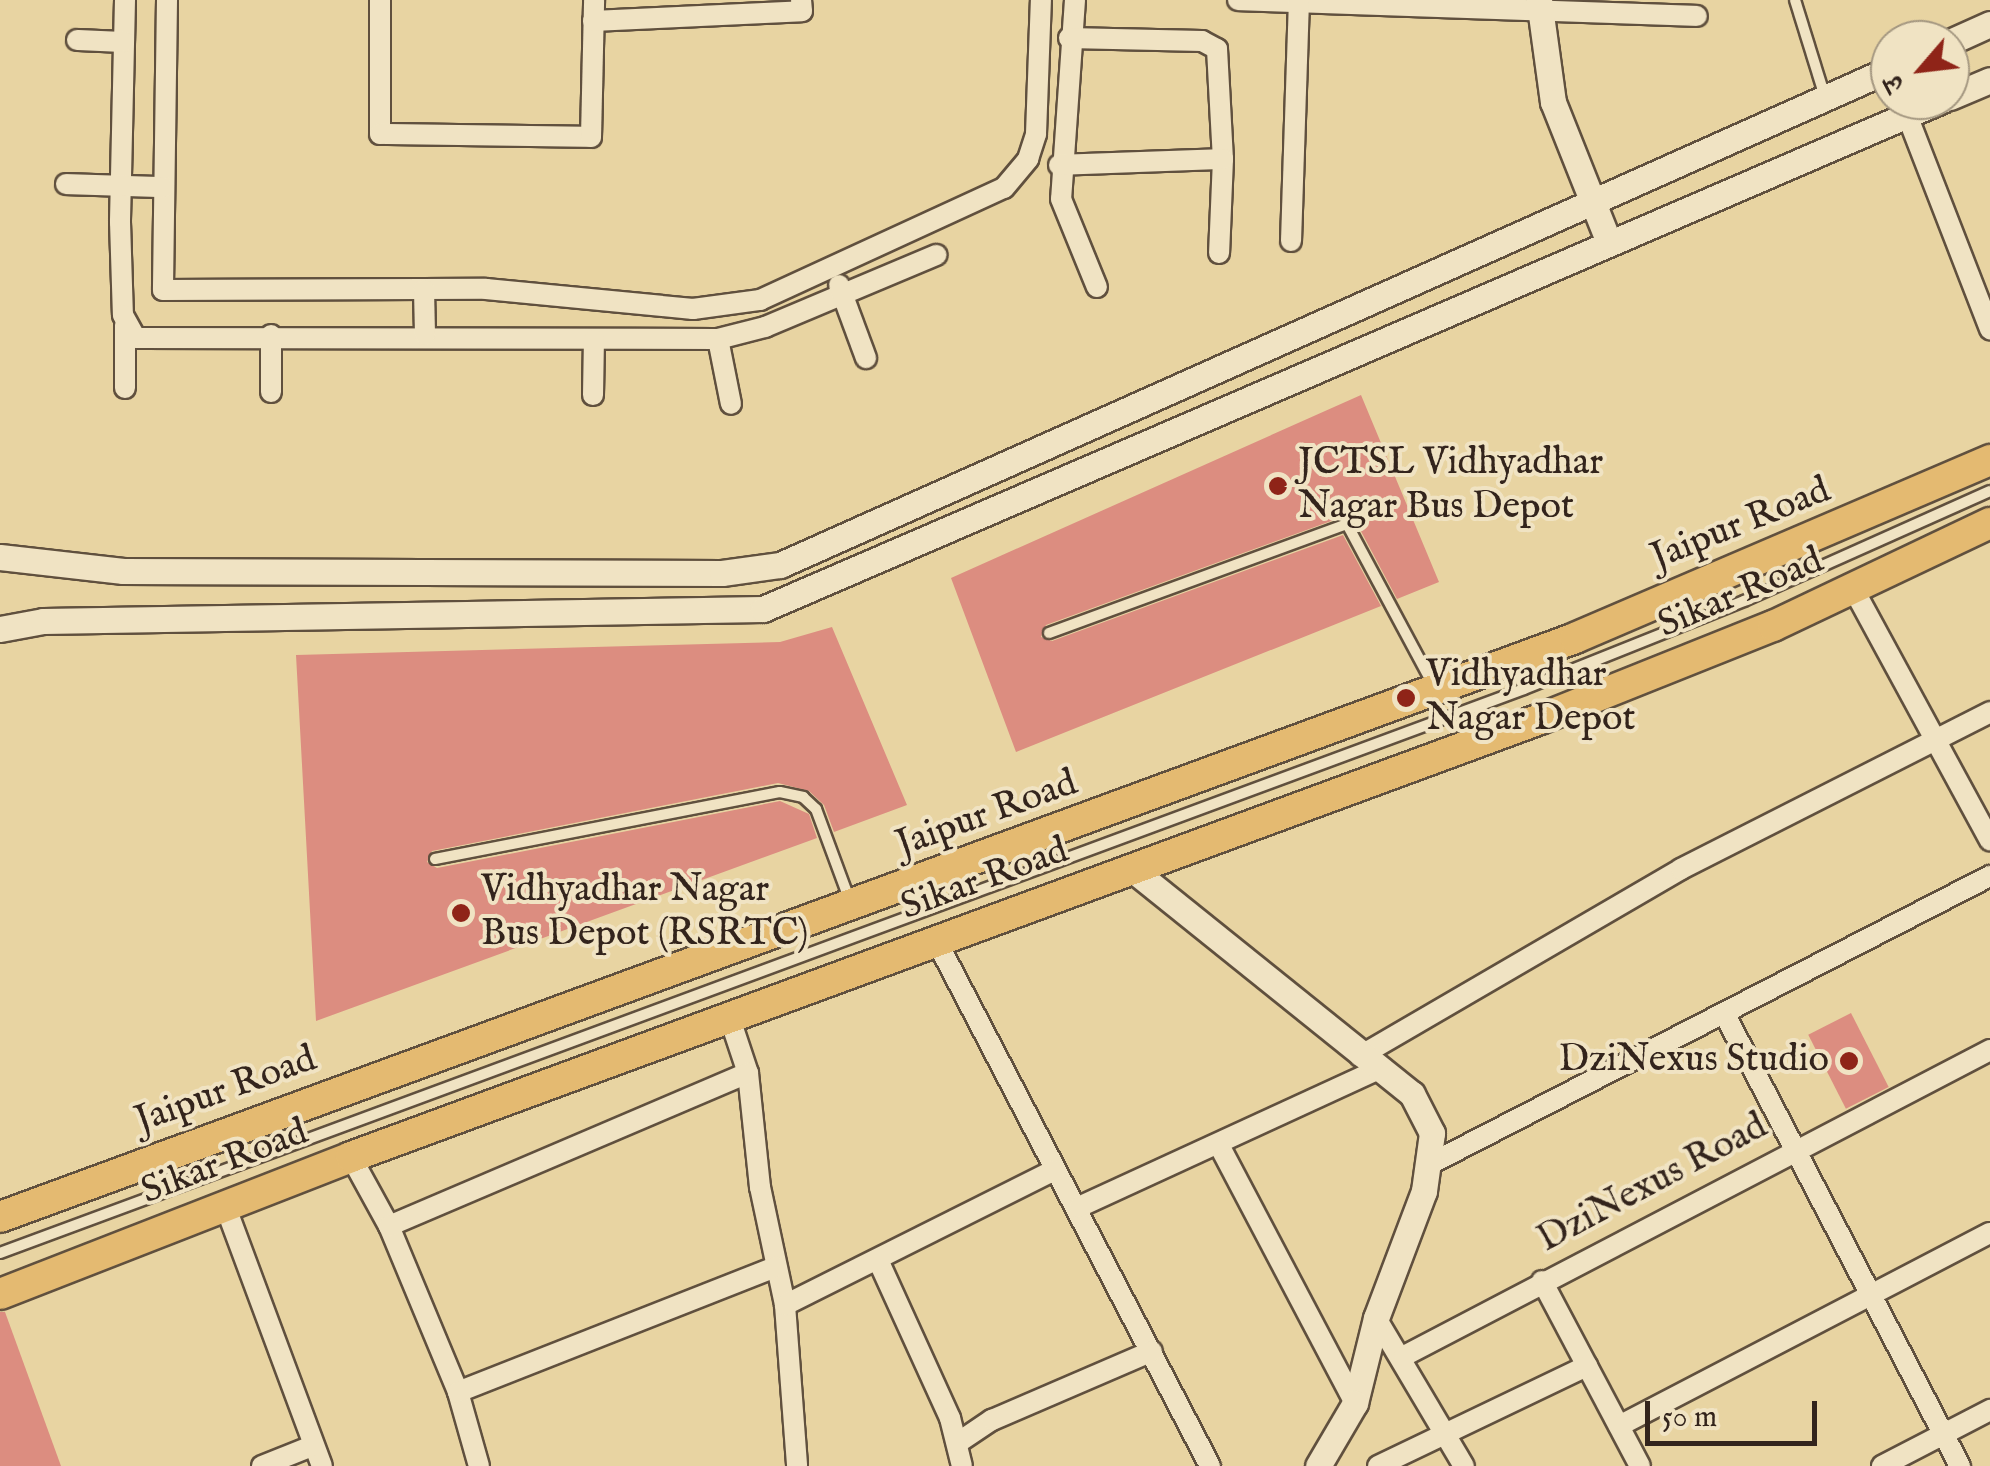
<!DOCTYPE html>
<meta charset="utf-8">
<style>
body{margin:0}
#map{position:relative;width:1990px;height:1466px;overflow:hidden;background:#e8d4a2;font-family:"IM FELL English","Noto Serif Devanagari",serif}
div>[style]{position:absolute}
.building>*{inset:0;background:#dc8d80;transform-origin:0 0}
.roads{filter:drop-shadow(2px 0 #60503e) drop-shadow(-2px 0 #60503e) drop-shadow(0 2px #60503e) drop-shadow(0 -2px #60503e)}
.service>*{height:10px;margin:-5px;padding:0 5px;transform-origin:5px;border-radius:5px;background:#f0e3c3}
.minor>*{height:20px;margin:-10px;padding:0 10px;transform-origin:10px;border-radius:10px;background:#f0e3c3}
.tertiary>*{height:25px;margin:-12.5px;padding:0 12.5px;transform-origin:12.5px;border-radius:12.5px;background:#f0e3c3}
.primary>*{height:30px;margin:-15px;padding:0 15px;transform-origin:15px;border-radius:15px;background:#e4ba71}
.dots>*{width:28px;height:28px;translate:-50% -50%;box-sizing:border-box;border:5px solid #f0e3c3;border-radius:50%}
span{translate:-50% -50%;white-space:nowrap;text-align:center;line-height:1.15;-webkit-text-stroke:8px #f0e3c3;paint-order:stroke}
.poi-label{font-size:38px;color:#33241c}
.left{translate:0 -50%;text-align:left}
.right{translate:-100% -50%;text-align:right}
.street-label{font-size:38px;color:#33241c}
.north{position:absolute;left:1870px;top:20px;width:100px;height:100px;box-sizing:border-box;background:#f0e3c3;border:2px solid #a49780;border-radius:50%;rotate:242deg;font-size:28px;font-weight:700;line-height:40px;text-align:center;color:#33241c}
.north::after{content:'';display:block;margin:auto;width:35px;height:45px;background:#8f2418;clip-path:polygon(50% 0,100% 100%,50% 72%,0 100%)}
.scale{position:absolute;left:1645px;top:1401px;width:172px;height:45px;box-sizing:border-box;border:5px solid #33241c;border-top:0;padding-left:12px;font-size:30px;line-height:35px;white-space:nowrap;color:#33241c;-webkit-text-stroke:8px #f0e3c3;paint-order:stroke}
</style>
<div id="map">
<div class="building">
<i style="clip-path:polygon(1361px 395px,1439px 582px,1397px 599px,1355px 520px,1345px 516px,1046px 625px,1041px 637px,1052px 641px,1343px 535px,1381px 606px,1016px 752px,951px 578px)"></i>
<i style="clip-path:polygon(832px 627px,907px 805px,834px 832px,824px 805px,809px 791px,778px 783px,432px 851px,427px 862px,437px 868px,780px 801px,809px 814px,817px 838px,316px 1021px,296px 655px,780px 642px)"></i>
<i style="left:1851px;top:1013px;width:83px;height:48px;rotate:63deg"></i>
<i style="clip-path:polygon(0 1312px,5px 1312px,61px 1466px,0 1466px)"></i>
</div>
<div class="roads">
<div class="service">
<i style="left:1795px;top:0;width:102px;rotate:72.8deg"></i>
<i style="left:1049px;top:633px;width:317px;rotate:-20.1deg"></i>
<i style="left:1347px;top:524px;width:186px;rotate:61.8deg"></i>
<i style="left:435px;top:859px;width:351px;rotate:-11deg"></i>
<i style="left:780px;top:792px;width:24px;rotate:12deg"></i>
<i style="left:803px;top:797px;width:18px;rotate:43deg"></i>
<i style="left:816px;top:809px;width:98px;rotate:69.7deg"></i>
<i style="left:0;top:1253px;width:1625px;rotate:-20.31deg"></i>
<i style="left:1524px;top:689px;width:237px;rotate:-21.8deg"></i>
<i style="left:1744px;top:601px;width:269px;rotate:-24.1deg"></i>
</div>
<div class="minor">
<i style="left:125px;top:0;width:222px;rotate:91.3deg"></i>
<i style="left:120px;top:222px;width:93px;rotate:88.2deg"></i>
<i style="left:123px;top:315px;width:26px;rotate:61deg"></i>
<i style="left:136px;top:338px;width:582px;rotate:0.1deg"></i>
<i style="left:718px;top:339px;width:49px;rotate:-14.3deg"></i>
<i style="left:765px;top:327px;width:186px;rotate:-22.8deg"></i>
<i style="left:167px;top:0;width:290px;rotate:90.8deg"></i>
<i style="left:163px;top:290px;width:323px;rotate:-0.2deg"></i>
<i style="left:486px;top:289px;width:208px;rotate:5.5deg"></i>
<i style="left:693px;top:309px;width:68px;rotate:-7.7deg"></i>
<i style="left:760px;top:300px;width:268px;rotate:-24.7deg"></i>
<i style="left:1004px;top:188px;width:38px;rotate:-50deg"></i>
<i style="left:1028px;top:159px;width:26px;rotate:-72deg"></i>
<i style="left:1036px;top:134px;width:134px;rotate:-87.9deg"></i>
<i style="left:380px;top:0;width:134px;rotate:90deg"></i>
<i style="left:380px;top:134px;width:211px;rotate:0.8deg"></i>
<i style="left:591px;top:137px;width:137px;rotate:-88.7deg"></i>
<i style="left:1075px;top:0;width:199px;rotate:94deg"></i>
<i style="left:1061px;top:199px;width:95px;rotate:67.8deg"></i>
<i style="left:1238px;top:0;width:459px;rotate:2deg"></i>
<i style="left:593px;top:21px;width:209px;rotate:-2.7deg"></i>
<i style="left:802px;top:11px;width:11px;rotate:-95deg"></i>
<i style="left:1069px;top:38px;width:133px;rotate:1.3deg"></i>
<i style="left:1202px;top:41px;width:17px;rotate:28deg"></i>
<i style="left:1217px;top:49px;width:110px;rotate:86.9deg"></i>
<i style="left:1223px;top:159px;width:94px;rotate:92.4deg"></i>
<i style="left:77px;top:40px;width:47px;rotate:2.4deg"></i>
<i style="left:1907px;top:115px;width:230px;rotate:68.8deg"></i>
<i style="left:1059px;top:165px;width:164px;rotate:-2.1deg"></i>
<i style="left:66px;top:184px;width:98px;rotate:1.8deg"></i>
<i style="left:1291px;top:241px;width:239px;rotate:-88.1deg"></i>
<i style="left:839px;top:285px;width:78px;rotate:69.7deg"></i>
<i style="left:424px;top:290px;width:45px;rotate:88.7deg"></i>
<i style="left:718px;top:339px;width:66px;rotate:78.7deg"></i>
<i style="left:125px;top:388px;width:63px;rotate:-90deg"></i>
<i style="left:271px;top:392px;width:57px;rotate:-90deg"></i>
<i style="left:593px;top:395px;width:55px;rotate:-89deg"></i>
<i style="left:1854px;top:590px;width:285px;rotate:61.5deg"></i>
<i style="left:936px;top:940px;width:593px;rotate:62.48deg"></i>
<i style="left:1725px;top:1015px;width:509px;rotate:62.48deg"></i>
<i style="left:730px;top:1019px;width:57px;rotate:71.6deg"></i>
<i style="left:748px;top:1073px;width:115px;rotate:84deg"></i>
<i style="left:760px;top:1187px;width:121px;rotate:78deg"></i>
<i style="left:785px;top:1305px;width:161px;rotate:85.7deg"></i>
<i style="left:1360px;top:1056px;width:371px;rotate:-30.2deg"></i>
<i style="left:1681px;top:869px;width:347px;rotate:-26.9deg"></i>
<i style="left:1220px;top:1147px;width:289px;rotate:62.2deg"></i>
<i style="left:351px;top:1157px;width:79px;rotate:61.2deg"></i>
<i style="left:389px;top:1226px;width:180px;rotate:67.4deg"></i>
<i style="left:458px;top:1392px;width:77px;rotate:74.2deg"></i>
<i style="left:1430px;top:1164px;width:630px;rotate:-27.22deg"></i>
<i style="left:1079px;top:1207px;width:328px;rotate:-24.7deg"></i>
<i style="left:226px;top:1208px;width:275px;rotate:69.6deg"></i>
<i style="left:389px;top:1226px;width:390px;rotate:-23.1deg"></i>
<i style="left:878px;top:1260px;width:174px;rotate:65.5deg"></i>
<i style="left:950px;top:1418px;width:49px;rotate:76deg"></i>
<i style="left:1542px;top:1281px;width:209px;rotate:62.1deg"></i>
<i style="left:785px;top:1305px;width:302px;rotate:-26.6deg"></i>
<i style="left:1376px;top:1318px;width:172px;rotate:59.3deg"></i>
<i style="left:1404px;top:1356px;width:661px;rotate:-27.57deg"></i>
<i style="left:458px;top:1392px;width:341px;rotate:-21.5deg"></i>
<i style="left:1619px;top:1426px;width:418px;rotate:-27.5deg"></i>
<i style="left:959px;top:1442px;width:40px;rotate:-34deg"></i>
<i style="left:992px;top:1420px;width:174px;rotate:-23.3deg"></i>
<i style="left:262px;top:1466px;width:54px;rotate:-21.8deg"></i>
<i style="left:1378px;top:1466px;width:232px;rotate:-25.6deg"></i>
<i style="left:1882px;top:1466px;width:122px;rotate:-27.4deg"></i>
</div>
<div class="tertiary">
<i style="left:1539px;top:0;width:103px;rotate:82.2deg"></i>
<i style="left:1553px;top:102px;width:149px;rotate:68.3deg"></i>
<i style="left:1950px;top:42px;width:44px;rotate:-24.2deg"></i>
<i style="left:1950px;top:97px;width:43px;rotate:-23deg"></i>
<i style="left:0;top:557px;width:124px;rotate:6.5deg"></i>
<i style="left:123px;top:571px;width:599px;rotate:0.19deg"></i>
<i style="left:722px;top:573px;width:59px;rotate:-7.9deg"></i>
<i style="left:780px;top:565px;width:1216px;rotate:-24.08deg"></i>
<i style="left:0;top:629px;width:44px;rotate:-10.5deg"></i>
<i style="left:43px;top:621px;width:720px;rotate:-0.95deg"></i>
<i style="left:763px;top:609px;width:1284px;rotate:-23.35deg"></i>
<i style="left:1132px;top:869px;width:359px;rotate:38.8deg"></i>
<i style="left:1412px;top:1094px;width:44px;rotate:62.9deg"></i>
<i style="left:1432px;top:1133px;width:59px;rotate:97.9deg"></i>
<i style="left:1424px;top:1191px;width:136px;rotate:110.7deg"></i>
<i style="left:1376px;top:1318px;width:88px;rotate:103.9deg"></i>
<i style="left:1355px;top:1403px;width:73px;rotate:120.4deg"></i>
</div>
<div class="primary">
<i style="left:0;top:1217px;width:1678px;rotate:-20.18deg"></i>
<i style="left:1575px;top:638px;width:452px;rotate:-23.2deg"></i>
<i style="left:0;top:1294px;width:377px;rotate:-21.3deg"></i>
<i style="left:351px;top:1157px;width:1267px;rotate:-20.22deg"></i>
<i style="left:1540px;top:719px;width:251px;rotate:-21.8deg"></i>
<i style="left:1773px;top:626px;width:240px;rotate:-25.4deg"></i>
</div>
</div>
<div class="dots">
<i style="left:1278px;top:486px;background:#8f2418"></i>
<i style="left:1406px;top:698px;background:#8f2418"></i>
<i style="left:461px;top:913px;background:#8f2418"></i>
<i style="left:1849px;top:1061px;background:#8f2418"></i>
</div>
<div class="poi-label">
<span class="left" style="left:1298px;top:486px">JCTSL Vidhyadhar<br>Nagar Bus Depot</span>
<span class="left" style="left:1426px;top:698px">Vidhyadhar<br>Nagar Depot</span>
<span class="left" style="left:481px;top:913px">Vidhyadhar Nagar<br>Bus Depot (RSRTC)</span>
<span class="right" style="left:1829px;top:1061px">DziNexus Studio</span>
</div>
<div class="street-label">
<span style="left:1741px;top:525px;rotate:-22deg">Jaipur Road</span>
<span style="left:1741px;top:594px;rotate:-23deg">Sikar Road</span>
<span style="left:987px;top:815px;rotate:-20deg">Jaipur Road</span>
<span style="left:985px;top:880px;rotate:-20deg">Sikar Road</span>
<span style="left:226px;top:1091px;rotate:-20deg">Jaipur Road</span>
<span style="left:225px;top:1163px;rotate:-21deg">Sikar Road</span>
<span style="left:1653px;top:1184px;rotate:-28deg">DziNexus Road</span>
</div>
<div class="north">उ</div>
<div class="scale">50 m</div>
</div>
